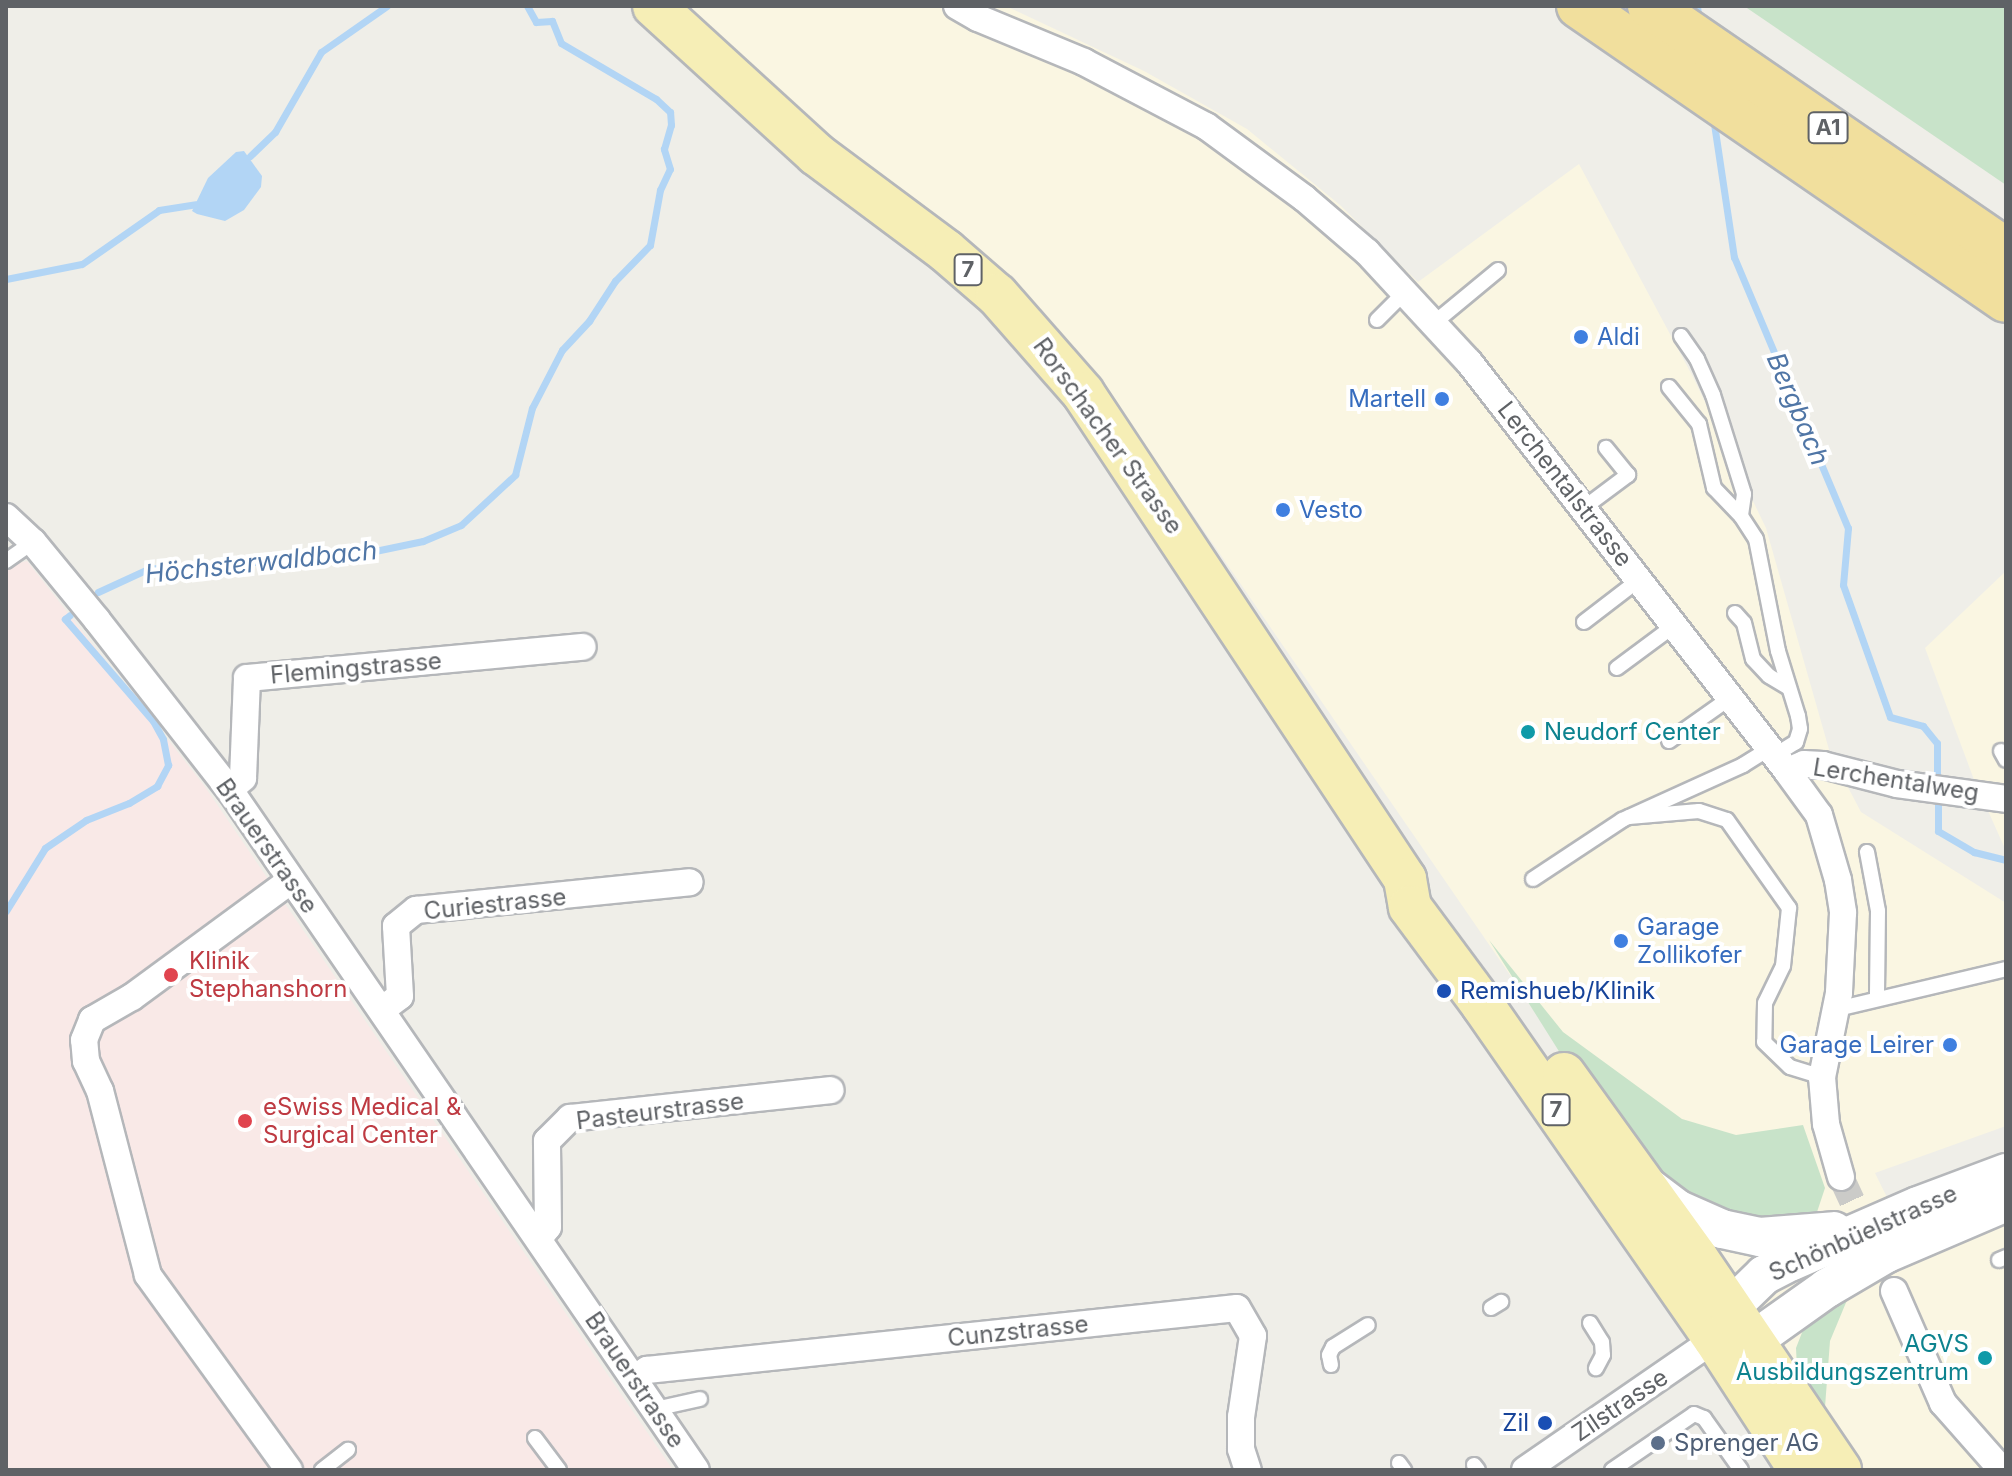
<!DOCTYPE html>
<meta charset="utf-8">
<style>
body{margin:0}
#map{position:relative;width:2012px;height:1476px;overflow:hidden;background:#efeee8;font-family:Inter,sans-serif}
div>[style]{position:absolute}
.commercial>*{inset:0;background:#faf6e2}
.medical>*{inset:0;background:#f9e9e7}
.green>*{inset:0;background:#c8e3c9}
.water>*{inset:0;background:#b2d5f5}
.stream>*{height:7px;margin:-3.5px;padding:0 3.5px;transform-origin:3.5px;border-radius:3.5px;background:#b2d5f5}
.street-tunnel>*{height:26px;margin-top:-13px;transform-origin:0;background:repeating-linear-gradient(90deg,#cbcbc8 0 26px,transparent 0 39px)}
.roads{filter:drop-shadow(2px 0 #b5b7ba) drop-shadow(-2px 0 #b5b7ba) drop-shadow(0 2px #b5b7ba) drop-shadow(0 -2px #b5b7ba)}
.lane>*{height:14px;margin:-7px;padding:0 7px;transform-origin:7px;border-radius:7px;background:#fff}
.street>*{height:26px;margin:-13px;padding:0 13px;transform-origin:13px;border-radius:13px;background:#fff}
.secondary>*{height:38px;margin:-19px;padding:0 19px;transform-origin:19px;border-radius:19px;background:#fff}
.primary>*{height:42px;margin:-21px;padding:0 21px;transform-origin:21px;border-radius:21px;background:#f6eeb6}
.highway>*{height:44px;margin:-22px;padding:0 22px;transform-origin:22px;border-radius:22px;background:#f1df9d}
.dots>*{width:22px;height:22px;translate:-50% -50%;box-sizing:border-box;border:4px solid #fff;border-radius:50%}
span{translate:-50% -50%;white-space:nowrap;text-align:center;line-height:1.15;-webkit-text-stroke:8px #fff;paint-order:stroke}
.shield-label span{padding:2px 6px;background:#fff;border:2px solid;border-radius:6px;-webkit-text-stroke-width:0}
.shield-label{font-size:22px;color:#5f6266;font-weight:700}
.shop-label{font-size:24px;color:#366cbe}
.left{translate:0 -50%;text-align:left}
.right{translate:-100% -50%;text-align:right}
.street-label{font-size:24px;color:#5f6266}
.culture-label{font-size:24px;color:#0d838f}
.health-label{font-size:24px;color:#be3a42}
.transit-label{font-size:24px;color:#164399}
.service-label{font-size:24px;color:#4e5e75}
.water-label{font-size:26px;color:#5076a6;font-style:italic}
.frame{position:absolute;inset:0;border:8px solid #5f6266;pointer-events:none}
</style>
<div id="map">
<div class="commercial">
<i style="clip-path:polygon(677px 6px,1006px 6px,1144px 71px,1247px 129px,1340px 205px,1418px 282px,1579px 164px,1693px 377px,1766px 528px,1830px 753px,1861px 812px,2006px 903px,2006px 1126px,1875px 1173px,1917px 1258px,2006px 1221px,2006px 1470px,1862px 1470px,1678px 1188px,1583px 1081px,1160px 467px,1052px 325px,1008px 280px,827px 138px)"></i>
<i style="clip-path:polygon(2006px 571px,2006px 851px,1973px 777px,1925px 648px)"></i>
</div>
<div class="medical">
<i style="clip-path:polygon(27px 561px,203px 784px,673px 1470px,6px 1470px,6px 566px)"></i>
</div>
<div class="green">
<i style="clip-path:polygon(1744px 6px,2005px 6px,2006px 185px)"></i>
<i style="clip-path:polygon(1489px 940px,1563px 1032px,1682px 1119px,1736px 1135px,1803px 1125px,1825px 1188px,1814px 1221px,1740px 1225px,1684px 1199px,1572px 1072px)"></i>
<i style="clip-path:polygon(1850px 1293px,1830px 1341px,1825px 1407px,1822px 1408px,1797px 1369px,1796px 1348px,1803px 1330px,1818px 1314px)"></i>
</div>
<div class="water">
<i style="clip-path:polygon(244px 151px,262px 176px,261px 187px,244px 210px,225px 221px,197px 214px,192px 211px,208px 178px,236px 152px)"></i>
</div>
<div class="stream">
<i style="left:1697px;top:6px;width:16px;rotate:83deg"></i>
<i style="left:1713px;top:117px;width:142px;rotate:81.5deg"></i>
<i style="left:1734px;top:257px;width:294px;rotate:67.2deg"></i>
<i style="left:1848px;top:528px;width:57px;rotate:95deg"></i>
<i style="left:1843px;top:585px;width:140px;rotate:70.4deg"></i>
<i style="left:1890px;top:717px;width:34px;rotate:15deg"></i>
<i style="left:1923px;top:726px;width:22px;rotate:51deg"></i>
<i style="left:1937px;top:743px;width:37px;rotate:90deg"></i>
<i style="left:250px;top:156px;width:35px;rotate:-44deg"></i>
<i style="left:275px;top:132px;width:92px;rotate:-60.1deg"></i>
<i style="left:321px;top:52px;width:80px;rotate:-34.9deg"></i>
<i style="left:6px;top:279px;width:77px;rotate:-11.2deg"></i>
<i style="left:82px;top:264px;width:94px;rotate:-35deg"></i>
<i style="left:159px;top:210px;width:37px;rotate:-9deg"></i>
<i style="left:98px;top:592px;width:57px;rotate:-24.8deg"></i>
<i style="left:150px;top:568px;width:59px;rotate:1.9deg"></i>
<i style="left:209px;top:570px;width:76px;rotate:-9.8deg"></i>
<i style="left:284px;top:557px;width:30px;rotate:6deg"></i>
<i style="left:314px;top:560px;width:30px;rotate:-17deg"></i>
<i style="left:343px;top:551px;width:32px"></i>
<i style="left:375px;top:551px;width:49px;rotate:-11.8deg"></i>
<i style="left:423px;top:541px;width:41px;rotate:-22.8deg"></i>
<i style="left:461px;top:525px;width:74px;rotate:-42.8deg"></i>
<i style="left:515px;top:475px;width:69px;rotate:-75.8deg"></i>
<i style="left:532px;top:408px;width:65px;rotate:-62.7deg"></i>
<i style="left:562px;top:350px;width:40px;rotate:-47deg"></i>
<i style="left:589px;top:321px;width:48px;rotate:-57deg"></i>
<i style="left:615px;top:281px;width:50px;rotate:-45.8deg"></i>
<i style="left:650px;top:245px;width:56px;rotate:-79.7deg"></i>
<i style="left:660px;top:190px;width:23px;rotate:-65deg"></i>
<i style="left:670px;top:169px;width:21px;rotate:-107deg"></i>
<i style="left:664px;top:149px;width:25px;rotate:-74deg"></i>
<i style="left:671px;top:125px;width:13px;rotate:-94deg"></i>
<i style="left:670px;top:112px;width:19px;rotate:-137deg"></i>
<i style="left:656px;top:99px;width:110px;rotate:-149.5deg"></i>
<i style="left:561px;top:43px;width:24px;rotate:-112deg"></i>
<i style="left:552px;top:21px;width:16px;rotate:176deg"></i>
<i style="left:536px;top:22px;width:18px;rotate:-119deg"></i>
<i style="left:1938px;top:801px;width:30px;rotate:90deg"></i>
<i style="left:1938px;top:831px;width:42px;rotate:30.3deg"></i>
<i style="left:1974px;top:852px;width:33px;rotate:14deg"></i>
<i style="left:6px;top:911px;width:74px;rotate:-58.2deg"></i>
<i style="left:45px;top:848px;width:50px;rotate:-34.3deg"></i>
<i style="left:86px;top:820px;width:46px;rotate:-21.6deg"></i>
<i style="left:129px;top:803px;width:33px;rotate:-31deg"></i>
<i style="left:157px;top:786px;width:24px;rotate:-62deg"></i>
<i style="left:168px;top:765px;width:26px;rotate:-101deg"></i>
<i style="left:163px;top:739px;width:21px;rotate:-119deg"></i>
<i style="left:153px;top:721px;width:135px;rotate:-130.8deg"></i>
<i style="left:65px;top:619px;width:6px;rotate:-39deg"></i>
</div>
<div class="street-tunnel">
<i style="left:1841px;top:1177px;width:126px;rotate:65.1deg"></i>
</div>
<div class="roads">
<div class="lane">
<i style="left:1377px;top:320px;width:40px;rotate:-45deg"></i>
<i style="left:1434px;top:323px;width:83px;rotate:-39.6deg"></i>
<i style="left:1681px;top:336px;width:28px;rotate:55deg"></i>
<i style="left:1697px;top:359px;width:39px;rotate:66deg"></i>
<i style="left:1713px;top:395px;width:104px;rotate:72.6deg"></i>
<i style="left:1744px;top:494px;width:22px;rotate:98deg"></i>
<i style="left:1741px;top:516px;width:27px;rotate:57deg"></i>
<i style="left:1756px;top:539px;width:114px;rotate:78.9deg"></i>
<i style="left:1778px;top:651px;width:68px;rotate:72.9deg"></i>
<i style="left:1798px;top:716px;width:13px;rotate:81deg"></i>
<i style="left:1800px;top:729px;width:14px;rotate:107deg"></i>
<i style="left:1796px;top:742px;width:25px;rotate:148deg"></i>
<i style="left:1669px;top:387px;width:48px;rotate:51deg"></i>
<i style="left:1699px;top:424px;width:66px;rotate:76.8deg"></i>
<i style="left:1714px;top:488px;width:39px;rotate:46deg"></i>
<i style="left:1585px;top:507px;width:54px;rotate:-36.7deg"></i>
<i style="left:1628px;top:475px;width:35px;rotate:-129deg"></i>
<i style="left:6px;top:561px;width:33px;rotate:-35deg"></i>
<i style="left:1735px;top:613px;width:13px;rotate:48deg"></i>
<i style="left:1744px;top:623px;width:37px;rotate:76deg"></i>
<i style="left:1753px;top:659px;width:23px;rotate:47deg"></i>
<i style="left:1769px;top:676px;width:21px;rotate:31deg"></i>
<i style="left:1584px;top:622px;width:71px;rotate:-37.5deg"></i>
<i style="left:1617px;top:668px;width:72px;rotate:-36.6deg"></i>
<i style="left:1669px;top:741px;width:75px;rotate:-35.2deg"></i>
<i style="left:2001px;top:751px;width:10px;rotate:61deg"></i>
<i style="left:1629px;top:817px;width:70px;rotate:-4.9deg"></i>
<i style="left:1699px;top:811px;width:29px;rotate:18deg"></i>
<i style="left:1727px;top:820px;width:108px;rotate:54.8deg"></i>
<i style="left:1789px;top:908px;width:58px;rotate:95.9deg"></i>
<i style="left:1783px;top:966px;width:41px;rotate:115.9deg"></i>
<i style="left:1765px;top:1003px;width:39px;rotate:91deg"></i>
<i style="left:1764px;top:1042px;width:36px;rotate:44deg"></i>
<i style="left:1790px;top:1067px;width:34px;rotate:17deg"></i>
<i style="left:1867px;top:852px;width:60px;rotate:79.4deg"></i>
<i style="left:1878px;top:911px;width:88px;rotate:90.7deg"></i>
<i style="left:1533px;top:879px;width:107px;rotate:-33.5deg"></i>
<i style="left:1622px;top:820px;width:133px;rotate:-24.4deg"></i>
<i style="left:1743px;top:765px;width:31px;rotate:-32deg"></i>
<i style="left:1837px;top:1009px;width:174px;rotate:-13.3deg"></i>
<i style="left:1999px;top:1260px;width:8px;rotate:-23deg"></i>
<i style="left:1491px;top:1308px;width:12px;rotate:-31deg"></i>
<i style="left:1590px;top:1323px;width:22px;rotate:58deg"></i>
<i style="left:1602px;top:1342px;width:13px;rotate:86deg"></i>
<i style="left:1603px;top:1355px;width:15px;rotate:118deg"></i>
<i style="left:1331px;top:1365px;width:10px;rotate:-101deg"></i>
<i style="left:1329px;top:1355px;width:9px;rotate:-63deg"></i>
<i style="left:1333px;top:1347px;width:41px;rotate:-32.2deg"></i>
<i style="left:655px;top:1409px;width:46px;rotate:-12.5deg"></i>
<i style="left:535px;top:1438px;width:40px;rotate:53deg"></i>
<i style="left:1399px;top:1463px;width:9px;rotate:54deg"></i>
<i style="left:1474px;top:1465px;width:6px;rotate:51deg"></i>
<i style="left:322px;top:1470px;width:33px;rotate:-38deg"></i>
<i style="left:1612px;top:1470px;width:99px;rotate:-34.3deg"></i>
<i style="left:1694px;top:1414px;width:11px;rotate:22deg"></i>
<i style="left:1704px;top:1418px;width:64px;rotate:54.6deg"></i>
</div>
<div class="street">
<i style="left:957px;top:6px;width:24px;rotate:30deg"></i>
<i style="left:978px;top:18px;width:115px;rotate:22.5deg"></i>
<i style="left:1084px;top:62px;width:138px;rotate:27.7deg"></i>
<i style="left:1206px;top:126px;width:122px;rotate:36.3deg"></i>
<i style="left:1304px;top:198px;width:83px;rotate:40.6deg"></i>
<i style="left:1367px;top:252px;width:150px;rotate:47.2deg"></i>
<i style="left:1469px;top:362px;width:518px;rotate:52.13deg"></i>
<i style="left:1787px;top:771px;width:54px;rotate:54deg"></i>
<i style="left:1819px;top:815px;width:68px;rotate:73.7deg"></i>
<i style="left:1838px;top:880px;width:33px;rotate:81deg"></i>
<i style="left:1843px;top:913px;width:80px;rotate:92.9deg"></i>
<i style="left:1839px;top:993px;width:86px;rotate:101.4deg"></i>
<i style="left:1822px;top:1077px;width:47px;rotate:85.1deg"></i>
<i style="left:1826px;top:1124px;width:55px;rotate:74.2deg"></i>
<i style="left:6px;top:517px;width:37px;rotate:43deg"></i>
<i style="left:33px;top:542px;width:101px;rotate:50.6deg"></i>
<i style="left:97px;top:620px;width:216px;rotate:52deg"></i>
<i style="left:230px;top:790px;width:824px;rotate:55.58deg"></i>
<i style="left:1787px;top:771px;width:18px;rotate:-22deg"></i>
<i style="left:1804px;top:764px;width:19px;rotate:3deg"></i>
<i style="left:1823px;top:765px;width:76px;rotate:14.4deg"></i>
<i style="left:1897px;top:784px;width:110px;rotate:7.8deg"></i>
<i style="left:230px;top:790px;width:18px;rotate:-43deg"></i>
<i style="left:243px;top:778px;width:100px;rotate:-87.7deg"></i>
<i style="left:247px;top:678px;width:337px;rotate:-5.3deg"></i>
<i style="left:383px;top:1009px;width:21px;rotate:-37deg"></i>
<i style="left:400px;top:996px;width:70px;rotate:-93.3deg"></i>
<i style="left:396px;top:926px;width:26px;rotate:-39deg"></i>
<i style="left:416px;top:910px;width:275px;rotate:-5.8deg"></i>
<i style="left:539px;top:1238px;width:14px;rotate:-51deg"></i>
<i style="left:548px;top:1227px;width:86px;rotate:-90.7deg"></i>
<i style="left:547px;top:1141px;width:33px;rotate:-45deg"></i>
<i style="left:570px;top:1118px;width:262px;rotate:-6.1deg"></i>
<i style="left:1894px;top:1291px;width:122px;rotate:66.4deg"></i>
<i style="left:1943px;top:1403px;width:89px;rotate:48.6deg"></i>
<i style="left:634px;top:1379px;width:16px;rotate:-35deg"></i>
<i style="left:647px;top:1370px;width:593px;rotate:-6deg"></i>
<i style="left:1237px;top:1308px;width:32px;rotate:60deg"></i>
<i style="left:1253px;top:1336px;width:82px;rotate:98.4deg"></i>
<i style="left:1241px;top:1417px;width:32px;rotate:90deg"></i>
<i style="left:1241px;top:1449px;width:22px;rotate:72deg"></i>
<i style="left:289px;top:1470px;width:241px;rotate:-125.9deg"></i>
<i style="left:148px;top:1275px;width:190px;rotate:-104.6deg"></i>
<i style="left:100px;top:1091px;width:33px;rotate:-115deg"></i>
<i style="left:86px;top:1061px;width:21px;rotate:-95deg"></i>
<i style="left:84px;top:1040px;width:22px;rotate:-68deg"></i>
<i style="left:92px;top:1020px;width:46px;rotate:-29.9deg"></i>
<i style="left:132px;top:997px;width:197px;rotate:-36.3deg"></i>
<i style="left:1525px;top:1470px;width:231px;rotate:-34.6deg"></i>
</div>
<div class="secondary">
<i style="left:1648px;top:1187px;width:36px;rotate:37deg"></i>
<i style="left:1677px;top:1209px;width:49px;rotate:24deg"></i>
<i style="left:1722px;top:1229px;width:39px;rotate:12deg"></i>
<i style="left:1760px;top:1237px;width:74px;rotate:-4.6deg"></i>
<i style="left:1729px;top:1309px;width:49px;rotate:-44.2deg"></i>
<i style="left:1764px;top:1275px;width:31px;rotate:-27deg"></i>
<i style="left:1792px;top:1261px;width:137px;rotate:-23.6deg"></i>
<i style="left:1918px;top:1206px;width:94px;rotate:-20.6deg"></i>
<i style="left:1751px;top:1342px;width:93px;rotate:-35.4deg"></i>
<i style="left:1827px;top:1288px;width:69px;rotate:-30.3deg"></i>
<i style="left:1887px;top:1253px;width:129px;rotate:-23.2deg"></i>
</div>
<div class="primary">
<i style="left:654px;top:6px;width:219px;rotate:42.4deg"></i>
<i style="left:816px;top:154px;width:162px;rotate:36.7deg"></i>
<i style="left:946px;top:251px;width:67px;rotate:40.8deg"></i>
<i style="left:997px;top:295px;width:130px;rotate:48.7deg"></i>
<i style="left:1083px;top:393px;width:583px;rotate:56.47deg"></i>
<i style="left:1405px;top:879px;width:28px;rotate:80deg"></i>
<i style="left:1410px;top:907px;width:121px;rotate:53.4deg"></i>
<i style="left:1482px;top:1004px;width:408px;rotate:55.2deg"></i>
<i style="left:1715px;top:1339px;width:156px;rotate:57deg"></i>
<i style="left:1564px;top:1074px;width:226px;rotate:54.2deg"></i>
<i style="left:1696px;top:1257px;width:257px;rotate:55.9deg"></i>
</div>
<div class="highway">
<i style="left:1579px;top:6px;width:518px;rotate:34.55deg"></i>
<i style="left:1650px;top:6px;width:432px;rotate:34.5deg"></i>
</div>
</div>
<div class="dots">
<i style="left:1581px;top:337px;background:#3f7fe0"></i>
<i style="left:1442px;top:399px;background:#3f7fe0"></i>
<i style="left:1283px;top:510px;background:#3f7fe0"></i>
<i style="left:1528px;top:732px;background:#0f9aa8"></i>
<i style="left:1621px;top:941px;background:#3f7fe0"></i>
<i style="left:171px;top:975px;background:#e0444e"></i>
<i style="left:1444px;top:991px;background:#1a4fb4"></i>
<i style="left:1950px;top:1045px;background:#3f7fe0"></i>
<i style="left:245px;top:1121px;background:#e0444e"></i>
<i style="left:1985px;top:1358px;background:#0f9aa8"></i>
<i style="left:1545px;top:1423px;background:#1a4fb4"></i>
<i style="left:1658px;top:1443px;background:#5c6f8a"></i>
</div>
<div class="shield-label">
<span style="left:1828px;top:128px">A1</span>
<span style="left:968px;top:270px">7</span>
<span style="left:1556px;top:1110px">7</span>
</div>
<div class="shop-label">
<span class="left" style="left:1597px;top:337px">Aldi</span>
<span class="right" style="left:1426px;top:399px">Martell</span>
<span class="left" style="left:1299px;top:510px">Vesto</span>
<span class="left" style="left:1637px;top:941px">Garage<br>Zollikofer</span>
<span class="right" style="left:1934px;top:1045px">Garage Leirer</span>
</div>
<div class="street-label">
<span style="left:1108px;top:436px;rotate:54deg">Rorschacher Strasse</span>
<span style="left:1565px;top:484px;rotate:52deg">Lerchentalstrasse</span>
<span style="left:356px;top:668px;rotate:-5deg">Flemingstrasse</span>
<span style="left:1896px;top:780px;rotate:9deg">Lerchentalweg</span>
<span style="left:267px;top:846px;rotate:55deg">Brauerstrasse</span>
<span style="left:495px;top:904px;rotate:-6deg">Curiestrasse</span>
<span style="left:660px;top:1111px;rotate:-7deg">Pasteurstrasse</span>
<span style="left:1863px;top:1233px;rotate:-24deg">Schönbüelstrasse</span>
<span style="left:1018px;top:1331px;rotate:-6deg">Cunzstrasse</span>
<span style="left:635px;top:1380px;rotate:56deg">Brauerstrasse</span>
<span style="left:1620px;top:1405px;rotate:-34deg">Zilstrasse</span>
</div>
<div class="culture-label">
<span class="left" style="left:1544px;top:732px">Neudorf Center</span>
<span class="right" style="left:1969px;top:1358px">AGVS<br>Ausbildungszentrum</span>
</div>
<div class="health-label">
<span class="left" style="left:189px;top:975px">Klinik<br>Stephanshorn</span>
<span class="left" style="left:263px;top:1121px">eSwiss Medical &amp;<br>Surgical Center</span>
</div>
<div class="transit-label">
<span class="left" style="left:1460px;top:991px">Remishueb/Klinik</span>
<span class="right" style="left:1529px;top:1423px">Zil</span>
</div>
<div class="service-label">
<span class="left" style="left:1674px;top:1443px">Sprenger AG</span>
</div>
<div class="water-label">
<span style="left:1798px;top:409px;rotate:67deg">Bergbach</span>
<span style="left:261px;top:562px;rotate:-6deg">Höchsterwaldbach</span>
</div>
<div class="frame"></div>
</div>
